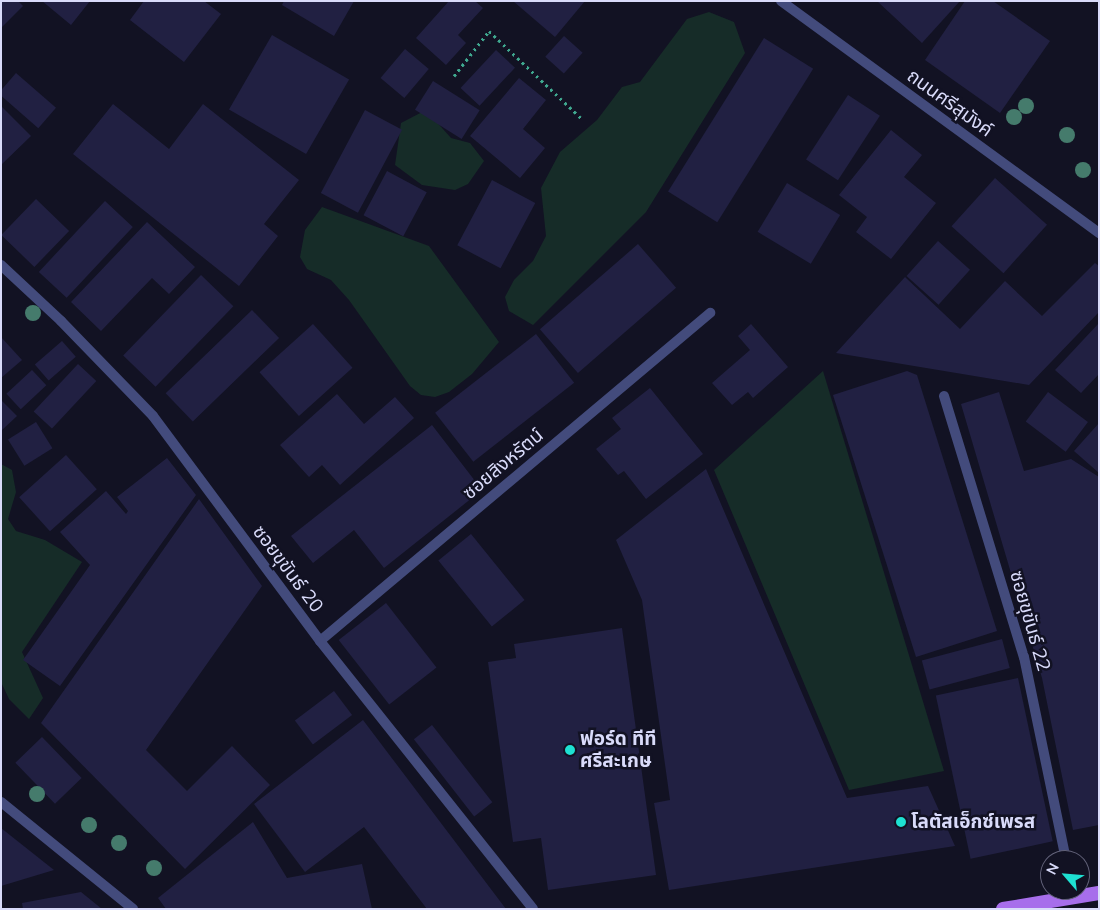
<!DOCTYPE html>
<meta charset="utf-8">
<style>
body{margin:0}
#map{position:relative;width:1100px;height:910px;overflow:hidden;background:#121223;font-family:Mulish,"Noto Sans Thai",sans-serif}
div>[style]{position:absolute}
.green>*{inset:0;background:#162c28}
.building>*{inset:0;background:#212042;transform-origin:0 0}
.path>*{height:3px;margin-top:-1.5px;transform-origin:0;background:repeating-linear-gradient(90deg,#3fa88f 0 2.5px,transparent 0 6.5px)}
.service>*{height:10px;margin:-5px;padding:0 5px;transform-origin:5px;border-radius:5px;background:#434b7c}
.minor>*{height:10px;margin:-5px;padding:0 5px;transform-origin:5px;border-radius:5px;background:#434b7c}
.tertiary>*{height:10px;margin:-5px;padding:0 5px;transform-origin:5px;border-radius:5px;background:#434b7c}
.primary>*{height:14px;margin:-7px;padding:0 7px;transform-origin:7px;border-radius:7px;background:#a76eeb}
.trees>*{width:16px;height:16px;margin:-8px;border-radius:50%;background:#457b6c}
.dots>*{width:14px;height:14px;translate:-50% -50%;box-sizing:border-box;border:2px solid #121223;border-radius:50%}
span{translate:-50% -50%;white-space:nowrap;text-align:center;line-height:1.15;-webkit-text-stroke:5px #121223;paint-order:stroke}
.street-label{font-size:19px;color:#d9dbfa}
.poi-label{font-size:19px;color:#d9dbfa;font-weight:700}
.left{translate:0 -50%;text-align:left}
.frame{position:absolute;inset:0;border:2px solid #d9dbfa;pointer-events:none}
.north{position:absolute;left:1040px;top:850px;width:50px;height:50px;box-sizing:border-box;background:#121223;border:1px solid #626279;border-radius:50%;rotate:297deg;font-size:14px;font-weight:700;line-height:20px;text-align:center;color:#d9dbfa}
.north::after{content:'';display:block;margin:auto;width:18px;height:22px;background:#1ee1d2;clip-path:polygon(50% 0,100% 100%,50% 72%,0 100%)}
</style>
<div id="map">
<div class="green">
<i style="clip-path:polygon(709px 12px,734px 22px,745px 53px,646px 212px,533px 325px,509px 311px,505px 297px,514px 280px,533px 261px,546px 236px,541px 188px,560px 152px,597px 120px,622px 87px,640px 82px,687px 19px)"></i>
<i style="clip-path:polygon(426px 110px,451px 138px,470px 143px,484px 161px,468px 184px,455px 190px,422px 185px,395px 165px,401px 123px)"></i>
<i style="clip-path:polygon(322px 207px,429px 246px,499px 342px,472px 374px,449px 392px,435px 397px,421px 395px,410px 386px,349px 300px,331px 280px,307px 269px,300px 257px,305px 230px)"></i>
<i style="clip-path:polygon(823px 371px,944px 771px,849px 790px,714px 470px)"></i>
<i style="clip-path:polygon(1px 464px,12px 470px,16px 492px,8px 519px,16px 531px,45px 540px,82px 562px,22px 652px,43px 698px,29px 719px,9px 699px,1px 682px)"></i>
</div>
<div class="building">
<i style="clip-path:polygon(1px 1px,18px 1px,23px 6px,1px 28px)"></i>
<i style="clip-path:polygon(42px 1px,90px 1px,71px 25px)"></i>
<i style="clip-path:polygon(144px 1px,204px 1px,221px 14px,184px 62px,130px 20px)"></i>
<i style="clip-path:polygon(284px 1px,354px 1px,334px 36px,282px 5px)"></i>
<i style="clip-path:polygon(449px 1px,475px 1px,483px 8px,458px 35px,466px 43px,446px 65px,416px 38px)"></i>
<i style="clip-path:polygon(513px 1px,585px 1px,555px 37px)"></i>
<i style="clip-path:polygon(877px 1px,960px 1px,922px 43px)"></i>
<i style="clip-path:polygon(965px 1px,993px 1px,1050px 41px,1000px 113px,925px 60px)"></i>
<i style="left:272px;top:35px;width:89px;height:86px;rotate:30deg"></i>
<i style="left:564px;top:36px;width:25px;height:28px;rotate:42deg"></i>
<i style="left:764px;top:38px;width:58px;height:181px;rotate:32deg"></i>
<i style="left:405px;top:49px;width:31px;height:38px;rotate:40deg"></i>
<i style="left:496px;top:50px;width:26px;height:52px;rotate:43deg"></i>
<i style="left:16px;top:73px;width:53px;height:27px;rotate:41deg"></i>
<i style="clip-path:polygon(519px 78px,546px 100px,523px 129px,545px 148px,520px 178px,470px 136px)"></i>
<i style="left:433px;top:81px;width:55px;height:34px;rotate:32deg"></i>
<i style="left:848px;top:95px;width:38px;height:77px;rotate:33deg"></i>
<i style="clip-path:polygon(113px 104px,169px 149px,203px 104px,299px 180px,264px 224px,278px 236px,239px 286px,73px 154px)"></i>
<i style="clip-path:polygon(1px 106px,31px 136px,1px 165px)"></i>
<i style="left:365px;top:110px;width:42px;height:94px;rotate:28deg"></i>
<i style="clip-path:polygon(891px 130px,922px 155px,904px 177px,936px 203px,891px 259px,856px 232px,867px 217px,839px 195px)"></i>
<i style="left:387px;top:171px;width:45px;height:50px;rotate:28deg"></i>
<i style="left:995px;top:178px;width:70px;height:65px;rotate:42deg"></i>
<i style="left:492px;top:180px;width:49px;height:74px;rotate:28deg"></i>
<i style="left:787px;top:183px;width:62px;height:57px;rotate:31deg"></i>
<i style="left:36px;top:199px;width:46px;height:50px;rotate:44deg"></i>
<i style="left:105px;top:201px;width:38px;height:97px;rotate:43deg"></i>
<i style="clip-path:polygon(147px 222px,195px 267px,169px 294px,152px 278px,101px 331px,71px 302px)"></i>
<i style="left:938px;top:241px;width:43px;height:47px;rotate:42deg"></i>
<i style="left:638px;top:244px;width:58px;height:130px;rotate:49deg"></i>
<i style="clip-path:polygon(1095px 263px,1099px 266px,1099px 312px,1029px 385px,836px 353px,905px 277px,960px 329px,1005px 281px,1042px 316px)"></i>
<i style="left:201px;top:275px;width:45px;height:112px;rotate:44deg"></i>
<i style="left:252px;top:310px;width:39px;height:120px;rotate:46deg"></i>
<i style="clip-path:polygon(1099px 323px,1099px 374px,1081px 393px,1055px 370px)"></i>
<i style="left:313px;top:324px;width:59px;height:72px;rotate:48deg"></i>
<i style="clip-path:polygon(751px 324px,788px 367px,753px 398px,748px 392px,732px 405px,712px 383px,750px 350px,738px 336px)"></i>
<i style="left:536px;top:334px;width:62px;height:128px;rotate:52deg"></i>
<i style="clip-path:polygon(1px 337px,22px 360px,1px 378px)"></i>
<i style="left:62px;top:341px;width:21px;height:36px;rotate:49deg"></i>
<i style="left:78px;top:364px;width:25px;height:65px;rotate:43deg"></i>
<i style="left:32px;top:370px;width:21px;height:35px;rotate:47deg"></i>
<i style="clip-path:polygon(907px 371px,917px 375px,997px 631px,916px 657px,833px 395px)"></i>
<i style="clip-path:polygon(650px 388px,703px 454px,646px 499px,624px 471px,618px 475px,596px 449px,621px 429px,612px 418px)"></i>
<i style="clip-path:polygon(999px 392px,1024px 471px,1071px 459px,1099px 477px,1099px 825px,1073px 830px,1042px 678px,961px 404px)"></i>
<i style="left:1048px;top:392px;width:50px;height:37px;rotate:37deg"></i>
<i style="clip-path:polygon(337px 394px,364px 424px,395px 397px,414px 418px,340px 485px,322px 465px,309px 477px,280px 445px)"></i>
<i style="clip-path:polygon(2px 401px,17px 416px,1px 431px,1px 402px)"></i>
<i style="left:36px;top:422px;width:31px;height:33px;rotate:58deg"></i>
<i style="clip-path:polygon(1099px 423px,1099px 473px,1074px 451px)"></i>
<i style="clip-path:polygon(432px 425px,482px 490px,384px 568px,354px 530px,313px 563px,291px 536px)"></i>
<i style="left:66px;top:455px;width:46px;height:63px;rotate:48deg"></i>
<i style="clip-path:polygon(167px 458px,196px 495px,60px 686px,23px 660px,90px 565px,60px 532px,106px 491px,126px 514px,128px 511px,117px 497px)"></i>
<i style="clip-path:polygon(706px 469px,847px 798px,928px 786px,955px 846px,669px 890px,654px 803px,670px 800px,642px 600px,616px 540px)"></i>
<i style="clip-path:polygon(199px 499px,262px 586px,146px 750px,187px 791px,232px 746px,270px 785px,185px 869px,41px 723px)"></i>
<i style="left:471px;top:534px;width:85px;height:42px;rotate:51deg"></i>
<i style="left:386px;top:603px;width:82px;height:60px;rotate:52deg"></i>
<i style="clip-path:polygon(622px 628px,656px 875px,548px 890px,541px 838px,513px 842px,488px 662px,516px 658px,514px 644px)"></i>
<i style="left:1002px;top:639px;width:30px;height:83px;rotate:75deg"></i>
<i style="left:1018px;top:678px;width:167px;height:84px;rotate:78deg"></i>
<i style="left:334px;top:691px;width:30px;height:49px;rotate:53deg"></i>
<i style="clip-path:polygon(363px 720px,506px 909px,427px 909px,364px 827px,305px 872px,254px 804px)"></i>
<i style="left:432px;top:725px;width:98px;height:23px;rotate:52deg"></i>
<i style="left:42px;top:737px;width:57px;height:37px;rotate:46deg"></i>
<i style="clip-path:polygon(253px 822px,287px 878px,362px 864px,372px 909px,166px 909px,158px 898px)"></i>
<i style="clip-path:polygon(1px 828px,54px 870px,1px 886px)"></i>
<i style="clip-path:polygon(81px 892px,102px 909px,23px 909px,22px 903px)"></i>
</div>
<div class="path">
<i style="left:454px;top:76px;width:57px;rotate:-52.1deg"></i>
<i style="left:489px;top:31px;width:128px;rotate:43.4deg"></i>
</div>
<div class="service">
<i style="left:320px;top:641px;width:510px;rotate:-40.06deg"></i>
<i style="left:1px;top:802px;width:170px;rotate:39deg"></i>
</div>
<div class="minor">
<i style="left:1px;top:265px;width:82px;rotate:43deg"></i>
<i style="left:61px;top:321px;width:132px;rotate:45.9deg"></i>
<i style="left:153px;top:416px;width:280px;rotate:53.4deg"></i>
<i style="left:320px;top:641px;width:342px;rotate:51.5deg"></i>
<i style="left:944px;top:396px;width:273px;rotate:73deg"></i>
<i style="left:1024px;top:657px;width:207px;rotate:78.3deg"></i>
</div>
<div class="tertiary">
<i style="left:781px;top:1px;width:394px;rotate:36.1deg"></i>
</div>
<div class="primary">
<i style="left:1003px;top:909px;width:97px;rotate:-9.5deg"></i>
</div>
<div class="trees">
<i style="left:1026px;top:106px"></i>
<i style="left:1014px;top:117px"></i>
<i style="left:1067px;top:135px"></i>
<i style="left:1083px;top:170px"></i>
<i style="left:33px;top:313px"></i>
<i style="left:37px;top:794px"></i>
<i style="left:89px;top:825px"></i>
<i style="left:119px;top:843px"></i>
<i style="left:154px;top:868px"></i>
</div>
<div class="dots">
<i style="left:570px;top:750px;background:#1ee1d2"></i>
<i style="left:901px;top:822px;background:#1ee1d2"></i>
</div>
<div class="street-label">
<span style="left:950px;top:103px;rotate:36deg">ถนนศรีสุมังค์</span>
<span style="left:503px;top:464px;rotate:-40deg">ซอยสิงหรัตน์</span>
<span style="left:288px;top:569px;rotate:53deg">ซอยขุขันธ์ 20</span>
<span style="left:1030px;top:621px;rotate:74deg">ซอยขุขันธ์ 22</span>
</div>
<div class="poi-label">
<span class="left" style="left:580px;top:750px">ฟอร์ด ทีที<br>ศรีสะเกษ</span>
<span class="left" style="left:911px;top:822px">โลตัสเอ็กซ์เพรส</span>
</div>
<div class="frame"></div>
<div class="north">N</div>
</div>
